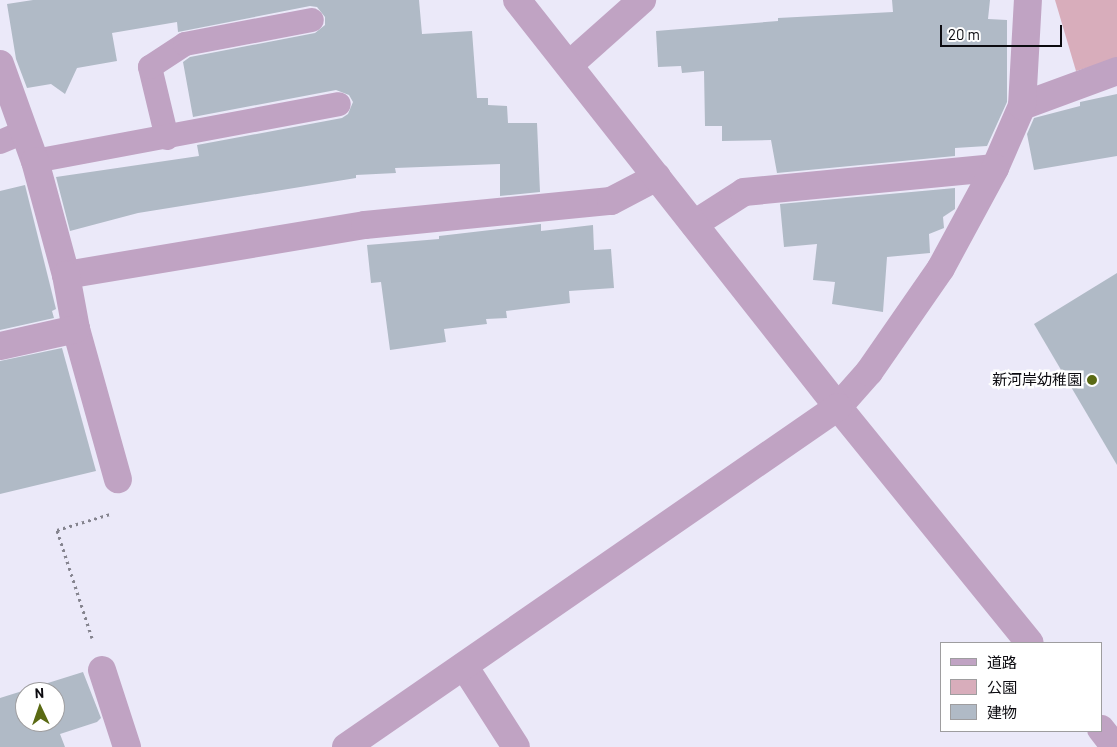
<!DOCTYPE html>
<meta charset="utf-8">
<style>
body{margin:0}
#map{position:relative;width:1117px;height:747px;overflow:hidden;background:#ebe9f9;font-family:Barlow,"Noto Sans JP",sans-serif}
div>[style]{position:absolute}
.green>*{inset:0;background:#d8adbb}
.building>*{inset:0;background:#b0bac6}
.path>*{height:3px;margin-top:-1.5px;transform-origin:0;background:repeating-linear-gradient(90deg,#84838e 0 2.5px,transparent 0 6.5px)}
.service>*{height:24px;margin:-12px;padding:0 12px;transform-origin:12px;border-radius:12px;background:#c0a3c3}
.minor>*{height:28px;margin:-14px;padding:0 14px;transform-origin:14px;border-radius:14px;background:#c0a3c3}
.tertiary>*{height:28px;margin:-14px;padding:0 14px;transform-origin:14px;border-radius:14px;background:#c0a3c3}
.dots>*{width:14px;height:14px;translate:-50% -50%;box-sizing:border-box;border:2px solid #fff;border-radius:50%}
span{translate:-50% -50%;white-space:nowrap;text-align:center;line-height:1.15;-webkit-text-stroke:5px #fff;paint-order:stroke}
.poi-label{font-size:15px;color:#0c0b10}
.right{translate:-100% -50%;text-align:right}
.legend{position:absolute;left:940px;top:642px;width:162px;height:90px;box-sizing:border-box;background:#fff;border:1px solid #9e9d9f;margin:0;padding:6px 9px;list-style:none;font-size:15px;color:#0c0b10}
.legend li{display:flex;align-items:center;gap:10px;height:25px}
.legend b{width:25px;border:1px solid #9e9d9f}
.north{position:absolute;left:15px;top:682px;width:50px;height:50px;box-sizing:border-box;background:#fff;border:1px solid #9e9d9f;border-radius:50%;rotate:357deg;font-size:14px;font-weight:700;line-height:20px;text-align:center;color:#0c0b10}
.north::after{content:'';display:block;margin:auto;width:18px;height:22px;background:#5a6a13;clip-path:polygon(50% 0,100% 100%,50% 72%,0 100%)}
.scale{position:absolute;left:940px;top:25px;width:122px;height:22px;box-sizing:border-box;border:2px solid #0c0b10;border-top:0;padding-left:6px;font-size:15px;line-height:18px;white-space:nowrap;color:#0c0b10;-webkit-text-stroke:4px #fff;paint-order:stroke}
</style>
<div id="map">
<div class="green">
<i style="clip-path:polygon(1055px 0,1117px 0,1117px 59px,1076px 71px)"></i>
</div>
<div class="building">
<i style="clip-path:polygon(33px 0,419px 0,422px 34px,472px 31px,477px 98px,488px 98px,488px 105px,507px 106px,508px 123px,537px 123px,540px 192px,500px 196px,500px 164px,395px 168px,396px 173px,356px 175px,356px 178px,138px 213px,70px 231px,56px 177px,199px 156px,197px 145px,342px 118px,348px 114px,353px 102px,349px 95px,336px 90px,193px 117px,183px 62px,190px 57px,315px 33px,325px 25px,325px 17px,317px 7px,310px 6px,178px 32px,177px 22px,112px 33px,117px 61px,77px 68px,65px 94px,51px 84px,27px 88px,16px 59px,7px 4px)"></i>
<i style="clip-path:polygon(892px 0,990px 0,988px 19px,1007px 20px,1007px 102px,987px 146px,955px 148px,955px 156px,777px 173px,771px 140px,722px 141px,722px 126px,705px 126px,704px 71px,682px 73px,681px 66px,658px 67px,656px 31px,778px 21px,778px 18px,893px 12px)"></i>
<i style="clip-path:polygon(1117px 94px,1117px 156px,1034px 170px,1027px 134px,1034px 118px,1080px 106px,1080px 102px)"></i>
<i style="clip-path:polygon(25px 185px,56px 309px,52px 311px,54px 318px,0 330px,0 191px)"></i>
<i style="clip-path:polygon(955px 188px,955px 209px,943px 217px,944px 228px,929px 234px,930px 253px,887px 257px,883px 312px,832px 304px,835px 282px,813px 280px,817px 244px,784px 247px,780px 204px)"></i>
<i style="clip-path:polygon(541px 224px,541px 231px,593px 225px,594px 250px,611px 249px,614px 288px,569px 291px,570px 303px,506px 311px,507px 318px,486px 319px,487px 324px,444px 329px,446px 342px,390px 350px,381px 282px,371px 283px,367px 245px,439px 239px,439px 236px)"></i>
<i style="clip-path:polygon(1117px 273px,1117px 465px,1034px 324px)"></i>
<i style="clip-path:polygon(62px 348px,96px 471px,0 494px,0 361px)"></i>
<i style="clip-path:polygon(evenodd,83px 672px,101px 718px,97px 722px,60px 734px,65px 747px,0 747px,0 698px,83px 672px,25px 692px,55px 692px,55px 722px,25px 722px,25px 692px)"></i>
</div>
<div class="path">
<i style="left:92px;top:638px;width:114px;rotate:-108deg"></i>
<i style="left:57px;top:530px;width:55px;rotate:-16.8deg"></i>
</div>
<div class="service">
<i style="left:167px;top:138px;width:73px;rotate:-103.5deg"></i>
<i style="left:150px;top:67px;width:42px;rotate:-33.3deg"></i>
<i style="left:185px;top:44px;width:129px;rotate:-10.7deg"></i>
<i style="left:0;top:142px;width:26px;rotate:-23deg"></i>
<i style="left:35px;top:161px;width:309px;rotate:-10.6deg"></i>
</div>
<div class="minor">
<i style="left:0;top:64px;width:103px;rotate:70.2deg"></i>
<i style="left:35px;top:161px;width:118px;rotate:74.8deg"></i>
<i style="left:66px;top:275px;width:303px;rotate:-9.5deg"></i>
<i style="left:365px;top:225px;width:247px;rotate:-5.6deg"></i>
<i style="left:611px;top:201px;width:52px;rotate:-27.6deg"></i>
<i style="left:569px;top:65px;width:98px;rotate:-41.7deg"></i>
<i style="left:1022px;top:106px;width:101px;rotate:-20.2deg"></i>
<i style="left:694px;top:224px;width:59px;rotate:-32.6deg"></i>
<i style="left:744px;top:192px;width:252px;rotate:-5.5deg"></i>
<i style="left:995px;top:168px;width:68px;rotate:-66.5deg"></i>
<i style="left:1022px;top:106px;width:106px;rotate:-86.8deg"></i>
<i style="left:66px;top:275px;width:55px;rotate:79.5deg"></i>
<i style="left:76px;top:329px;width:156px;rotate:74.4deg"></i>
<i style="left:0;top:346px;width:78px;rotate:-12.6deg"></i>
<i style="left:838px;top:407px;width:47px;rotate:-48.5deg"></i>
<i style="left:869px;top:372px;width:126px;rotate:-55.3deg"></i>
<i style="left:941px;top:268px;width:114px;rotate:-61.6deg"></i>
<i style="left:464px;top:666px;width:96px;rotate:57.3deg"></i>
<i style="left:102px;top:670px;width:81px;rotate:72deg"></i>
</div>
<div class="tertiary">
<i style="left:517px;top:0;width:518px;rotate:51.74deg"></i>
<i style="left:838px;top:407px;width:304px;rotate:50.9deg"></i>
<i style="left:1101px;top:729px;width:23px;rotate:52deg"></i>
<i style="left:346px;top:747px;width:598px;rotate:-34.65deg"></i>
</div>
<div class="dots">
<i style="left:1092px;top:380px;background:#5a6a13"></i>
</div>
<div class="poi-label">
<span class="right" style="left:1082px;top:380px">新河岸幼稚園</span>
</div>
<ul class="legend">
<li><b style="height:6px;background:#c0a3c3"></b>道路</li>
<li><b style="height:14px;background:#d8adbb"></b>公園</li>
<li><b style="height:14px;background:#b0bac6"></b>建物</li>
</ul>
<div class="north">N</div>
<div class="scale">20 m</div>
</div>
